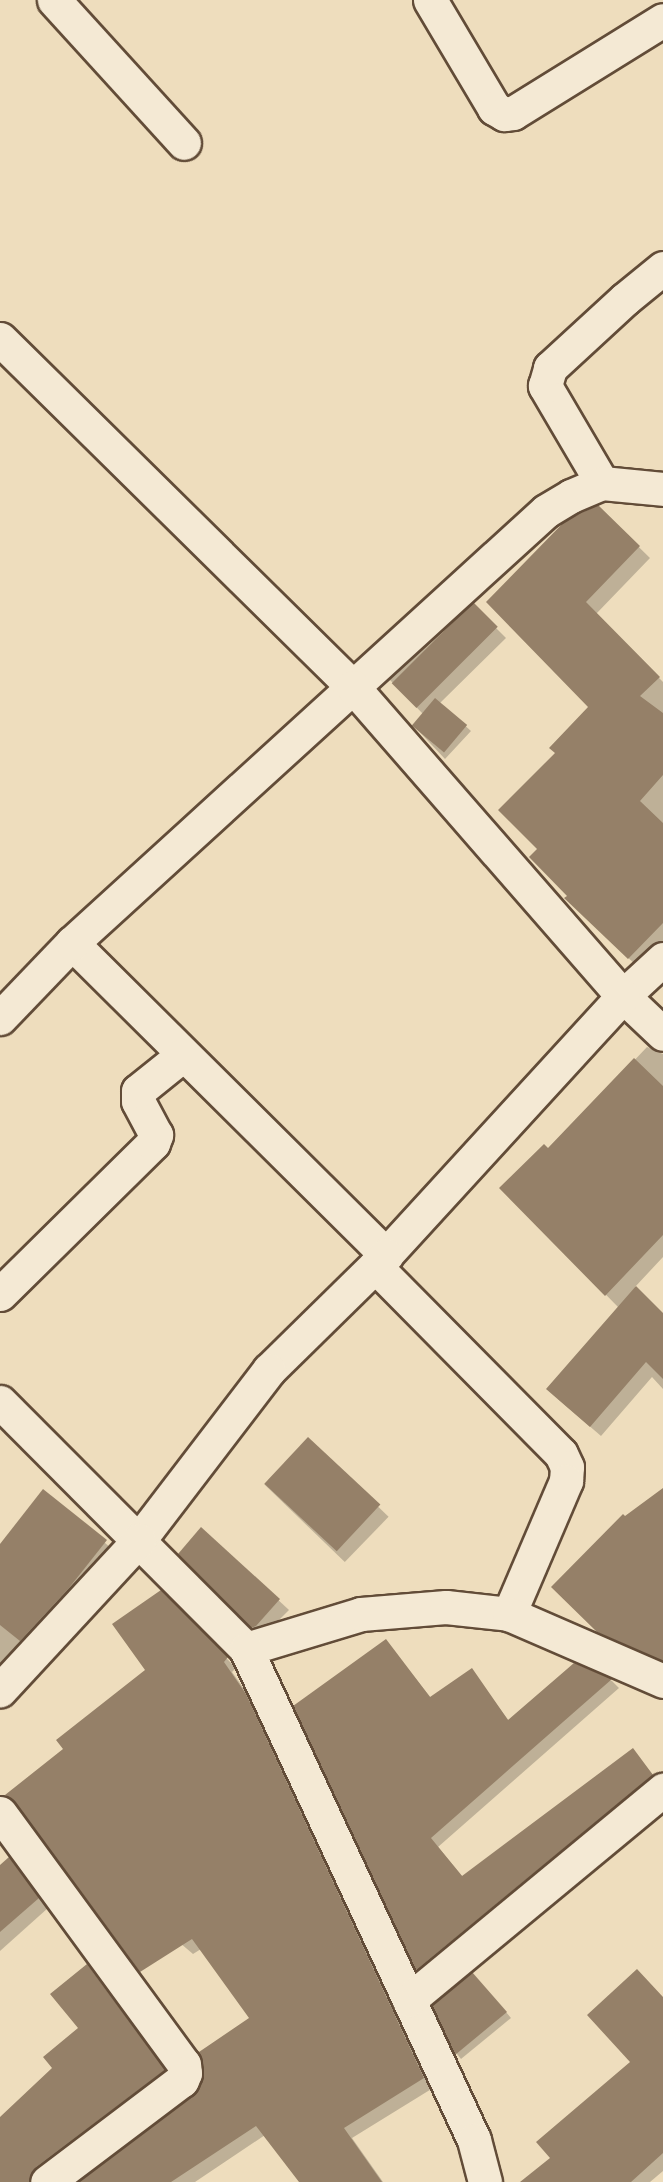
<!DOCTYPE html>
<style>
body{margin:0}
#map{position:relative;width:663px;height:2182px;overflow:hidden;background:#eeddbd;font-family:"Gentium Book Plus",serif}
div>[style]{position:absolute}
.shadow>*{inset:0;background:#0003;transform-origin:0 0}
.building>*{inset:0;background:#958068;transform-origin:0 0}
.roads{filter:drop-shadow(2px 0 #624c38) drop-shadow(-2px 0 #624c38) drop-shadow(0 2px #624c38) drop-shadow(0 -2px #624c38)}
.minor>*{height:33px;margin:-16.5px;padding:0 16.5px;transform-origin:16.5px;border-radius:16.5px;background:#f4e9d4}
.tertiary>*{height:33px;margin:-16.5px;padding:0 16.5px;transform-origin:16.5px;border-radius:16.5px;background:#f4e9d4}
span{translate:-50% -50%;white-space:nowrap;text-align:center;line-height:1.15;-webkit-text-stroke:5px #f4e9d4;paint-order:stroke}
</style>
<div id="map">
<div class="shadow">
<i style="clip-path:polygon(598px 507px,650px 558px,596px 614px,663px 682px,663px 945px,640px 969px,577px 909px,539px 849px,557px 753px,590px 707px,488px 602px)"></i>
<i style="clip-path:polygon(473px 605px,506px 638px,440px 703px,471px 731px,445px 759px,413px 725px,423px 714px,390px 680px)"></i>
<i style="clip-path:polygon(647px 1047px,663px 1054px,663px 1257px,635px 1287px,663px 1315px,663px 1389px,652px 1377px,601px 1436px,558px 1399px,619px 1308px,501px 1188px,548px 1151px)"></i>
<i style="left:308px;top:1439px;width:112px;height:63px;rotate:44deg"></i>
<i style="clip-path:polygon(44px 1491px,118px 1554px,0 1688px,0 1546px)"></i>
<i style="clip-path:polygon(202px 1529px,289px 1610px,262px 1637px,180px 1554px)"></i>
<i style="clip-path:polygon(663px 1557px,663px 1664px,608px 1640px,553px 1587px)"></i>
<i style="clip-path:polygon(161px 1592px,236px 1668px,232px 1672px,256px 1706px,433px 2088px,352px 2138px,383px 2182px,300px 2182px,265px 2135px,195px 2182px,80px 2182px,194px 2096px,251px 2018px,201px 1949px,193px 1954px,7px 1796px,65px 1749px,147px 1671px)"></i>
<i style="clip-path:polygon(386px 1641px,431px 1698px,471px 1670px,509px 1721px,574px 1664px,612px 1681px,619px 1688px,438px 1847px,463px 1877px,633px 1750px,660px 1784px,425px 1977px,417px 1969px,295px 1706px)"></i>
<i style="clip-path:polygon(9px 1859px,48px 1908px,0 1951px,0 1867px)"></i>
<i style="clip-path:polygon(477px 1979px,511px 2018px,461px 2059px,457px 2054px,434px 2006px)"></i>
<i style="clip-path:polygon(663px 1998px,663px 2171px,650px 2182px,522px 2182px,552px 2159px,632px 2063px)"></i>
<i style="clip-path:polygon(118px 2007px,173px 2080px,41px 2182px,0 2182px,0 2119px)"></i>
</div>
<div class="building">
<i style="clip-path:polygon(598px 505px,640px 546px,586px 602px,660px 677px,640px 696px,663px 713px,663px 775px,640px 801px,663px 823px,663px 923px,628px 959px,564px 898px,567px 896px,529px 857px,537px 849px,498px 810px,555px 753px,549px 748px,588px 707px,486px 602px,565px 521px)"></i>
<i style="left:473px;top:602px;width:35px;height:115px;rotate:45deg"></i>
<i style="left:435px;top:698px;width:42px;height:36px;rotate:40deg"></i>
<i style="clip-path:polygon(634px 1058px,663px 1086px,663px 1235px,605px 1296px,499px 1188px,544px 1144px,548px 1148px)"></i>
<i style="clip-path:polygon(636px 1286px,663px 1313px,663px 1379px,646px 1362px,590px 1427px,546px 1389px)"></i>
<i style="left:308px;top:1437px;width:99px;height:64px;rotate:43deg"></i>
<i style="clip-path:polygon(663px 1488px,663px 1661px,597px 1632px,551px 1587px,623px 1514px,625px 1516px)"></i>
<i style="clip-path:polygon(43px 1489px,107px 1540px,69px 1588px,20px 1641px,0 1625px,0 1544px)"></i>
<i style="clip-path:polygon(201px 1527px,280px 1599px,256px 1626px,251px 1628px,178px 1554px)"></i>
<i style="clip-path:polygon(161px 1590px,228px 1657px,224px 1662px,246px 1694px,424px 2078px,344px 2128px,382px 2182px,299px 2182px,256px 2126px,171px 2182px,78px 2182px,193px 2095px,199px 2087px,204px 2072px,199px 2052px,249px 2018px,192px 1939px,140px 1972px,15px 1802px,5px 1795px,63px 1749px,56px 1740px,145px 1670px,112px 1624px)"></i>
<i style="clip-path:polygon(386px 1639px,430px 1697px,472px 1668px,508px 1720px,574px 1663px,612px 1679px,431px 1838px,462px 1876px,633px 1748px,653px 1775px,416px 1970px,293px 1706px)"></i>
<i style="clip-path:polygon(9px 1857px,39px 1898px,0 1932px,0 1865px)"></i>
<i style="clip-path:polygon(87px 1964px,165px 2070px,36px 2167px,29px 2182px,0 2182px,0 2117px,52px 2068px,43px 2057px,78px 2028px,50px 1994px)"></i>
<i style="clip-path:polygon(637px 1969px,663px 1997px,663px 2153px,631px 2182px,520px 2182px,550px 2158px,536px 2142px,630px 2062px,587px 2015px)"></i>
<i style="clip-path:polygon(472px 1972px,507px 2012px,455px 2055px,432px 2005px)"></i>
</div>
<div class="roads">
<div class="minor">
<i style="left:54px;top:0;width:193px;rotate:47.7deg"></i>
<i style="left:430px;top:0;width:126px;rotate:59.3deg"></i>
<i style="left:494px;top:108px;width:12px;rotate:31deg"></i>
<i style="left:504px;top:114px;width:9px;rotate:-6deg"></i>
<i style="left:513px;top:113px;width:176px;rotate:-31.8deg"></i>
<i style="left:602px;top:483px;width:113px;rotate:-120.4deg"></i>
<i style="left:545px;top:386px;width:19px;rotate:-74deg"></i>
<i style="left:550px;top:368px;width:102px;rotate:-42.6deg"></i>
<i style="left:625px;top:299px;width:49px;rotate:-39.2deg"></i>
<i style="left:72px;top:943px;width:443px;rotate:44.8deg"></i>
<i style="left:663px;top:959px;width:54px;rotate:137.2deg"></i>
<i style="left:623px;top:996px;width:55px;rotate:43.5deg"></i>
<i style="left:0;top:1018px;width:104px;rotate:-46.2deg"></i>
<i style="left:72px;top:943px;width:641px;rotate:-42.35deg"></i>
<i style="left:546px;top:511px;width:29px;rotate:-31deg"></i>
<i style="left:571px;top:496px;width:34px;rotate:-23deg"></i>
<i style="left:602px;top:483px;width:61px;rotate:5.6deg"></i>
<i style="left:375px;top:1266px;width:264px;rotate:45.3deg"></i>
<i style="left:561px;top:1454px;width:14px;rotate:65deg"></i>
<i style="left:567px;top:1467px;width:14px;rotate:94deg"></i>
<i style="left:566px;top:1481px;width:145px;rotate:113.2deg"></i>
<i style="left:0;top:1294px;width:215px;rotate:-44.6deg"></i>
<i style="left:153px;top:1143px;width:9px;rotate:-69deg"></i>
<i style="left:156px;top:1135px;width:38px;rotate:-118deg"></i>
<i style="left:138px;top:1101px;width:10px;rotate:-90deg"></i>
<i style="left:138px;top:1091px;width:58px;rotate:-38.7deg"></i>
<i style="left:0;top:1402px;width:349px;rotate:45.1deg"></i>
<i style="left:246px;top:1649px;width:120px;rotate:-16.9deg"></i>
<i style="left:361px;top:1614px;width:85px;rotate:-4.7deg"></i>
<i style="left:446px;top:1607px;width:63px;rotate:6.3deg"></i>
<i style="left:509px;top:1614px;width:168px;rotate:23.5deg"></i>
<i style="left:246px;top:1649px;width:541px;rotate:65.09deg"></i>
<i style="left:474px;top:2140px;width:43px;rotate:75.3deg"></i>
<i style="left:0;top:1813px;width:311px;rotate:53.8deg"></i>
<i style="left:184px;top:2064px;width:9px;rotate:84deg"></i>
<i style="left:185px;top:2073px;width:8px;rotate:113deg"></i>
<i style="left:182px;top:2080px;width:169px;rotate:142.9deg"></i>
<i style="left:409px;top:2000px;width:330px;rotate:-39.6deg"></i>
</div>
<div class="tertiary">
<i style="left:0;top:339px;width:496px;rotate:44.6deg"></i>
<i style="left:353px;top:687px;width:410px;rotate:48.9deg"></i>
<i style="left:623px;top:996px;width:351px;rotate:132.5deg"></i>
<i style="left:386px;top:1255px;width:164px;rotate:135.5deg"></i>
<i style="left:269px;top:1370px;width:214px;rotate:127.4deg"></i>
<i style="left:139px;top:1540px;width:205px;rotate:132.8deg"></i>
</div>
</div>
</div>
